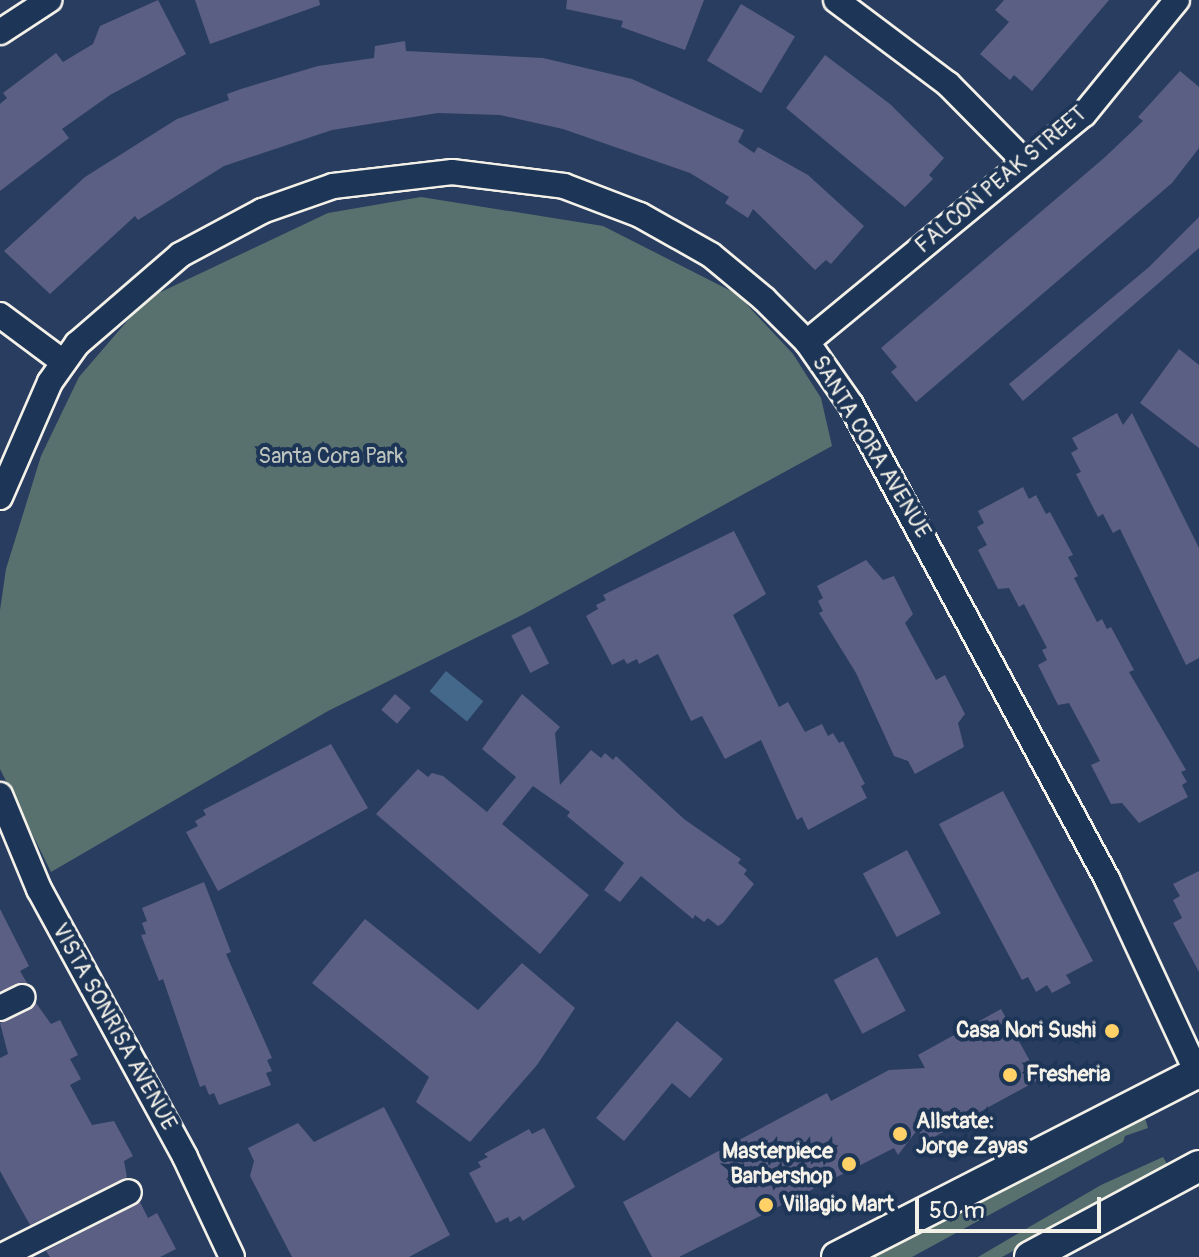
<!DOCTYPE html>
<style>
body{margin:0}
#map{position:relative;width:1199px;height:1257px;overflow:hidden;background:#293d60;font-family:Pangolin,sans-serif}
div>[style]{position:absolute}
.green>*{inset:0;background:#58716e}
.water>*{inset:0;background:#43688a;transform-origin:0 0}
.building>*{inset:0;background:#5b5f84;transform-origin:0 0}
.roads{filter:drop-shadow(2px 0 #f4f1e8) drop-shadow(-2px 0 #f4f1e8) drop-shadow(0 2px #f4f1e8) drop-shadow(0 -2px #f4f1e8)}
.minor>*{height:24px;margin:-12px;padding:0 12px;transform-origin:12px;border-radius:12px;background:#1d3557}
.major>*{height:30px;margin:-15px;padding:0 15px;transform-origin:15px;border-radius:15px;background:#1d3557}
.dots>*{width:22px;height:22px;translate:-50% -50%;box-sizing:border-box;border:4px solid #1d3557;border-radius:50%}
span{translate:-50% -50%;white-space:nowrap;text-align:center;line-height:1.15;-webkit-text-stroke:8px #1d3557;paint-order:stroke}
.street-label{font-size:22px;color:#f4f1e8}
.park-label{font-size:22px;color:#bdc4bd}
.poi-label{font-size:22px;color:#f4f1e8;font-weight:700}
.right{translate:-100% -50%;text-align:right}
.left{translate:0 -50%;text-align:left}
.scale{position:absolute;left:915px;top:1197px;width:186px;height:36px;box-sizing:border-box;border:4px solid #f4f1e8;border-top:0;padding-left:10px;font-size:24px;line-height:28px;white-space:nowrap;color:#f4f1e8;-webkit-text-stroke:6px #1d3557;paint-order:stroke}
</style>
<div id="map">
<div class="green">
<i style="clip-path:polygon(421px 197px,603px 226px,737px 294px,793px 354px,821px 398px,832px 446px,524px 614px,328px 711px,51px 872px,0 769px,0 610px,6px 569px,41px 456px,79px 377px,146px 299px,328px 213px)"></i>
<i style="clip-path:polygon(1145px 1118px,1148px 1128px,1125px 1136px,1123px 1142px,912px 1257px,870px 1257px,1114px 1129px)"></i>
<i style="clip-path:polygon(1163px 1157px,1167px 1164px,1155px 1173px,1002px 1257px,978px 1257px,1101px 1185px)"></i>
</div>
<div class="water">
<i style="left:446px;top:671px;width:48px;height:26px;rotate:39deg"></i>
</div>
<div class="building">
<i style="clip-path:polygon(158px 0,186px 54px,110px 95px,62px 129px,69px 138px,0 191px,0 104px,7px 98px,3px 93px,56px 53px,63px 62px,93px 44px,100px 26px)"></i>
<i style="clip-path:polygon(195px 0,319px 0,320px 5px,210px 44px)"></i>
<i style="clip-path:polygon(567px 0,704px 0,685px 50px,621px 27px,623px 21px,566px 9px)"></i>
<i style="clip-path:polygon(1004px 0,1109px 0,1032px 91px,1014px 75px,1010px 80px,980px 54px,1009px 22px,995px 10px)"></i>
<i style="left:741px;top:4px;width:63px;height:66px;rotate:31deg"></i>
<i style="clip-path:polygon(405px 41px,406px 51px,543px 58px,632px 79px,744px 130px,738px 142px,754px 153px,758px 147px,808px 175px,864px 226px,831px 264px,826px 260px,815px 270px,753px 209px,748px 218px,725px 203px,729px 197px,690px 173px,563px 129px,500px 115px,438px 113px,332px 130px,224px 166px,138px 220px,135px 216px,50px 294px,4px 251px,85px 177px,177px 119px,229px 100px,227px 94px,241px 89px,318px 66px,374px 58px,375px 46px)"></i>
<i style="clip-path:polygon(825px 55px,890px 104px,944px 158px,929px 175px,933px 179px,905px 207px,786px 108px)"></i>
<i style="clip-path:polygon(1180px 71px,1199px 87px,1199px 148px,1172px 183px,916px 402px,891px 372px,897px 367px,881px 348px,1104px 158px,1143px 121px,1138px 117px)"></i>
<i style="clip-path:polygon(1199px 217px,1199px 248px,1023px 401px,1009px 384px,1149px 267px)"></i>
<i style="clip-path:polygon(1179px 349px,1199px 365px,1199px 448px,1140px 403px)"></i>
<i style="clip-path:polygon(1117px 413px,1123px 425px,1132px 413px,1199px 548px,1199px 658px,1186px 665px,1120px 529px,1113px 533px,1103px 514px,1098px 517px,1076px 474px,1081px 472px,1071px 453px,1078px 449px,1072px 438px)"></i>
<i style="clip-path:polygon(1023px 487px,1029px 499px,1036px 495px,1046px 514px,1050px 512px,1073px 555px,1068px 557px,1078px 576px,1074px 578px,1097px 622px,1102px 619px,1107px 629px,1111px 627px,1134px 670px,1129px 672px,1186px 770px,1181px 772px,1187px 782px,1182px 785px,1188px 797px,1139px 823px,1122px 803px,1111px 804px,1091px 765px,1100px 761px,1090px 742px,1069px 703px,1058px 705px,1038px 665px,1047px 660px,1042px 650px,1047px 648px,1024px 604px,1019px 607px,1009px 588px,998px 589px,978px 550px,987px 545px,977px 527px,984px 523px,978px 511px)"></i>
<i style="clip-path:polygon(734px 531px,766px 594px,733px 615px,779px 707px,788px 702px,805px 732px,822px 724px,828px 736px,833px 733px,839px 743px,843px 741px,865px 784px,861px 786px,867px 798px,808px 830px,802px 817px,797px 820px,761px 740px,725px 759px,702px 716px,691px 721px,658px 654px,639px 664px,637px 659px,627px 664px,624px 659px,612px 665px,586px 616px,598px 609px,596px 605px,606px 600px,603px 595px)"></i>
<i style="clip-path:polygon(866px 560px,883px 580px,894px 576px,913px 614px,905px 623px,936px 680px,945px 675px,965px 714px,958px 723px,964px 747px,915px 774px,908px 761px,894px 756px,856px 673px,819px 613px,823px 611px,818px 601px,823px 598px,817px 586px)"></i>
<i style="left:530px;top:626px;width:42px;height:21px;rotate:63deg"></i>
<i style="left:395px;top:694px;width:21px;height:21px;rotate:41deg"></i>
<i style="clip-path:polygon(522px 694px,560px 727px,555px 733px,560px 785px,591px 750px,601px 758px,605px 753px,613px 760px,616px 756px,684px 819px,741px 859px,738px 863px,747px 870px,744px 874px,754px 884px,723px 923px,718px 926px,708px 918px,704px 922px,695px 915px,693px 919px,641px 876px,620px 902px,604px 890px,624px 863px,567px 816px,570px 812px,533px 786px,502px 824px,589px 895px,540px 954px,376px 814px,418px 769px,428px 777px,432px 773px,443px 776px,487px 812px,516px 777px,482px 749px)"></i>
<i style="clip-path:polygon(331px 744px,368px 808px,218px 891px,186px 832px,198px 826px,195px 821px,206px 815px,203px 810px)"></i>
<i style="clip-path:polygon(1003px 791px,1093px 961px,1066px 975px,1071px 983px,1052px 993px,1047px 985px,1036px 992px,1028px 977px,1022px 980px,939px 824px)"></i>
<i style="left:907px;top:850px;width:72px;height:50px;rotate:62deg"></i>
<i style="clip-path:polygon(1199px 871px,1199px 972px,1173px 923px,1182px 918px,1173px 900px,1180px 896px,1173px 884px)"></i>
<i style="clip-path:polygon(204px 882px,231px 952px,226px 954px,272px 1058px,267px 1060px,272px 1071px,266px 1073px,271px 1085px,219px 1105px,214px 1093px,209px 1095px,205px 1085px,200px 1087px,163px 979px,159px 981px,141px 935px,146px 934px,142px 923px,147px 921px,142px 908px)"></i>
<i style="clip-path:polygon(0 909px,29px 966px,20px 971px,27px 983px,0 991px)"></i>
<i style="clip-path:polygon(365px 919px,478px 1010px,522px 963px,575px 1008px,537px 1065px,470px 1142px,416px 1102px,429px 1077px,312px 983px)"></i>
<i style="left:877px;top:957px;width:61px;height:49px;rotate:62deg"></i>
<i style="clip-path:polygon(36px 1003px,51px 1024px,60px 1020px,78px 1055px,70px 1059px,81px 1079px,70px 1085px,92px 1125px,114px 1121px,133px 1156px,124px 1161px,127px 1177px,30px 1225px,0 1171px,0 1058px,8px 1054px,0 1023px)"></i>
<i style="clip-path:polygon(1001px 1009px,1040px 1079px,925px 1142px,918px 1129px,898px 1155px,894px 1148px,679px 1257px,652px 1257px,623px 1202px,827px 1093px,831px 1101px,889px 1070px,925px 1068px,918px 1055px)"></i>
<i style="clip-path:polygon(677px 1021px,723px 1059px,690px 1098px,672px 1083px,624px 1141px,596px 1118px)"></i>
<i style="clip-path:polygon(384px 1107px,450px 1235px,409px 1257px,292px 1257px,250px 1176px,254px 1161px,248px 1148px,298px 1123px,314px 1142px)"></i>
<i style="clip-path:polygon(544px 1128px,575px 1187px,523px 1221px,520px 1216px,510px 1222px,508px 1217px,496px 1223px,469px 1173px,481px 1167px,478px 1162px,488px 1157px,484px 1154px,529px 1129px,532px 1134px)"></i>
<i style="clip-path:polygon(140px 1202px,148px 1218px,157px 1213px,176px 1249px,160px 1257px,50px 1257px,46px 1251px)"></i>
</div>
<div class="roads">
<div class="minor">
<i style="left:836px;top:0;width:140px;rotate:36.9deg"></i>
<i style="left:948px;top:84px;width:108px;rotate:45.4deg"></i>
<i style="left:0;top:32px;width:59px;rotate:-33.1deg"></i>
<i style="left:0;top:315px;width:79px;rotate:36.7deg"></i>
<i style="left:807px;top:342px;width:359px;rotate:-39.5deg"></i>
<i style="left:1084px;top:114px;width:147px;rotate:-50.8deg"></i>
<i style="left:0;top:497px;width:125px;rotate:-66.5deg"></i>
<i style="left:50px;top:382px;width:47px;rotate:-54.6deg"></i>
<i style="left:77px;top:344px;width:136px;rotate:-40.8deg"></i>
<i style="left:180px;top:255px;width:93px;rotate:-28.2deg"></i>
<i style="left:262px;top:211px;width:75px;rotate:-19.4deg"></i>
<i style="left:333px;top:186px;width:120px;rotate:-6.7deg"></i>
<i style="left:452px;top:172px;width:113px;rotate:7.1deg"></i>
<i style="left:564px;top:186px;width:81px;rotate:20.9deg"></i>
<i style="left:640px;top:215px;width:81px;rotate:29.4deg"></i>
<i style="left:711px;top:255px;width:69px;rotate:39.7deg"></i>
<i style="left:764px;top:299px;width:61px;rotate:45deg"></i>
<i style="left:807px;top:342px;width:77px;rotate:55.1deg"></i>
<i style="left:851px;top:405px;width:541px;rotate:61.63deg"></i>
<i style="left:1108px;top:881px;width:216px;rotate:65.1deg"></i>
<i style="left:0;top:795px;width:102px;rotate:67.5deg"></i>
<i style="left:39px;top:889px;width:305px;rotate:61.4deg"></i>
<i style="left:185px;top:1157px;width:110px;rotate:64.8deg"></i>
<i style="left:0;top:1008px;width:25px;rotate:-26deg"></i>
<i style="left:0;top:1257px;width:144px;rotate:-26.7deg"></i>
</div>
<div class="major">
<i style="left:837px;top:1257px;width:407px;rotate:-27.1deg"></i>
<i style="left:1030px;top:1257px;width:192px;rotate:-28.3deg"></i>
</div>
</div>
<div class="dots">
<i style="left:1112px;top:1031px;background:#ffd166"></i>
<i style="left:1010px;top:1075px;background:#ffd166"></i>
<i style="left:900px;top:1134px;background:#ffd166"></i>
<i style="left:849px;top:1164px;background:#ffd166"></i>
<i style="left:766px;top:1205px;background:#ffd166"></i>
</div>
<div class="street-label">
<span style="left:1001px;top:180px;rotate:-40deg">FALCON PEAK STREET</span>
<span style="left:871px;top:447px;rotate:59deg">SANTA CORA AVENUE</span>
<span style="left:114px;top:1027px;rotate:61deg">VISTA SONRISA AVENUE</span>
</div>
<div class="park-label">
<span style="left:331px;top:457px">Santa Cora Park</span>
</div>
<div class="poi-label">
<span class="right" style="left:1096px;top:1031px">Casa Nori Sushi</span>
<span class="left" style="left:1026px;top:1075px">Fresheria</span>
<span class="left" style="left:916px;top:1134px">Allstate:<br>Jorge Zayas</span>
<span class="right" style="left:833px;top:1164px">Masterpiece<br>Barbershop</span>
<span class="left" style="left:782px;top:1205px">Villagio Mart</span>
</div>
<div class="scale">50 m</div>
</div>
